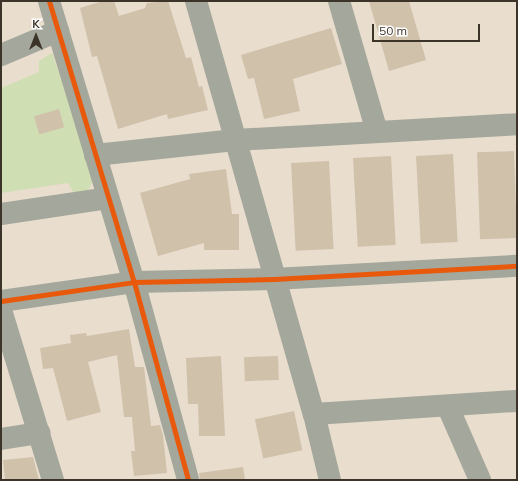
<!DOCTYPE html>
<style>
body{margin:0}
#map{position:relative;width:518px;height:481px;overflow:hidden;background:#e9ddcd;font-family:Mulish,sans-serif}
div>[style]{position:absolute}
.green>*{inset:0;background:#d0deb3}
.building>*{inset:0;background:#d0c1ab;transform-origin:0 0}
.minor>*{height:22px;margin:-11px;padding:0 11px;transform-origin:11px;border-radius:11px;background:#a4a79b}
.cycleway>*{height:5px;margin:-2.5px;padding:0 2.5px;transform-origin:2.5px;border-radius:2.5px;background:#e8590c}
span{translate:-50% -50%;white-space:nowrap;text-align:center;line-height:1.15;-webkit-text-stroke:3px #fff;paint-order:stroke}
.frame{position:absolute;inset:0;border:2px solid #3c3429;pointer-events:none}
.north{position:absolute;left:16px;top:16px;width:40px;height:40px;-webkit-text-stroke:3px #fff;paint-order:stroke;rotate:0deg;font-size:11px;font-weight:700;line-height:16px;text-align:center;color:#3c3429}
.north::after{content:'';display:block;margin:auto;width:14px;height:18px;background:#3c3429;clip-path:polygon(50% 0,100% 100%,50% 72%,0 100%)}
.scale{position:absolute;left:372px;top:24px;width:108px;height:18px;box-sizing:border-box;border:2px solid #3c3429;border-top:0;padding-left:5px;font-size:12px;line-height:14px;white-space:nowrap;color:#3c3429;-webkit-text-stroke:3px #fff;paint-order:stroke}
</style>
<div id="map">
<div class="green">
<i style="clip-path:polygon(52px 53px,95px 177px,87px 192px,75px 195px,68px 183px,1px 193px,1px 88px,39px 72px,39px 61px)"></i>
</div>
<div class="building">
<i style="clip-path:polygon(103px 1px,114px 1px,119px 16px,145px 8px,147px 3px,168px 1px,186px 58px,191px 57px,199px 87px,202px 86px,208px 110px,168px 119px,167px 114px,118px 129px,97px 56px,92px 57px,80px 8px)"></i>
<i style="clip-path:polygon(369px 1px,409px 1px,426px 60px,389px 71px)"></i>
<i style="clip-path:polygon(331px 28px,342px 64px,293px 79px,300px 111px,264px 119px,254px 78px,248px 79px,241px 55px)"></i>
<i style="left:59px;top:109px;width:19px;height:26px;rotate:74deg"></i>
<i style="left:514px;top:151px;width:87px;height:37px;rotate:88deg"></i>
<i style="left:453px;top:154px;width:88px;height:37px;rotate:87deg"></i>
<i style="left:391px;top:156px;width:89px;height:38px;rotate:87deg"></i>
<i style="left:329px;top:161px;width:88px;height:38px;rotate:87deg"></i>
<i style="clip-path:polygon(226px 169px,232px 214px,239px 214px,239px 250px,204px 250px,204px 243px,158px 256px,140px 193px,190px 179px,189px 174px)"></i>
<i style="clip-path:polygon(129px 329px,135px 367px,144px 367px,151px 426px,160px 425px,163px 435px,167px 473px,134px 476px,131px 451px,135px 451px,132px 417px,124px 417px,117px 355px,88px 362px,101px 412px,67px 421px,53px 368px,43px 369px,40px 348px,71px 343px,70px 335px,86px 333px,87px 336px)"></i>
<i style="clip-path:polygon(221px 356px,225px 436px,199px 436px,198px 404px,188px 404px,186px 358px)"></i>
<i style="left:278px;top:356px;width:24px;height:34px;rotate:88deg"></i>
<i style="left:294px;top:411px;width:40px;height:40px;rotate:78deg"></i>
<i style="clip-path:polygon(33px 457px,39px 480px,5px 480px,3px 460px)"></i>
<i style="clip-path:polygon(243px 467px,245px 480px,200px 480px,199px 473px)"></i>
</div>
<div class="minor">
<i style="left:49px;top:1px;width:294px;rotate:73.2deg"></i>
<i style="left:134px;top:282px;width:205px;rotate:74.7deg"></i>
<i style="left:196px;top:1px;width:430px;rotate:74.1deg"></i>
<i style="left:314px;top:414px;width:68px;rotate:76.4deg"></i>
<i style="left:339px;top:1px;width:136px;rotate:73.8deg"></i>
<i style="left:1px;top:55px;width:62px;rotate:-22.8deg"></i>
<i style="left:95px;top:155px;width:141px;rotate:-6.1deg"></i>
<i style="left:235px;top:140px;width:282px;rotate:-3.2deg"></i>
<i style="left:1px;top:214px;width:108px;rotate:-8.5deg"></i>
<i style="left:1px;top:301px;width:134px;rotate:-8.1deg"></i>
<i style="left:134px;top:282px;width:140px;rotate:-1.2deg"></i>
<i style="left:274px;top:279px;width:243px;rotate:-3.1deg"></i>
<i style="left:1px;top:310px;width:178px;rotate:73deg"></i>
<i style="left:448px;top:407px;width:80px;rotate:66.3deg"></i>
<i style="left:314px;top:414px;width:203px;rotate:-3.7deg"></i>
<i style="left:1px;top:439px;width:39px;rotate:-9deg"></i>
</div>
<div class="cycleway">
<i style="left:49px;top:1px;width:294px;rotate:73.2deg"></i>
<i style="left:134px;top:282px;width:205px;rotate:74.7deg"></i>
<i style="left:1px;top:301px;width:134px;rotate:-8.1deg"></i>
<i style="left:134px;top:282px;width:140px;rotate:-1.2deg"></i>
<i style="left:274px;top:279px;width:243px;rotate:-3.1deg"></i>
</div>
<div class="frame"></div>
<div class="north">K</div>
<div class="scale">50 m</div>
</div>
